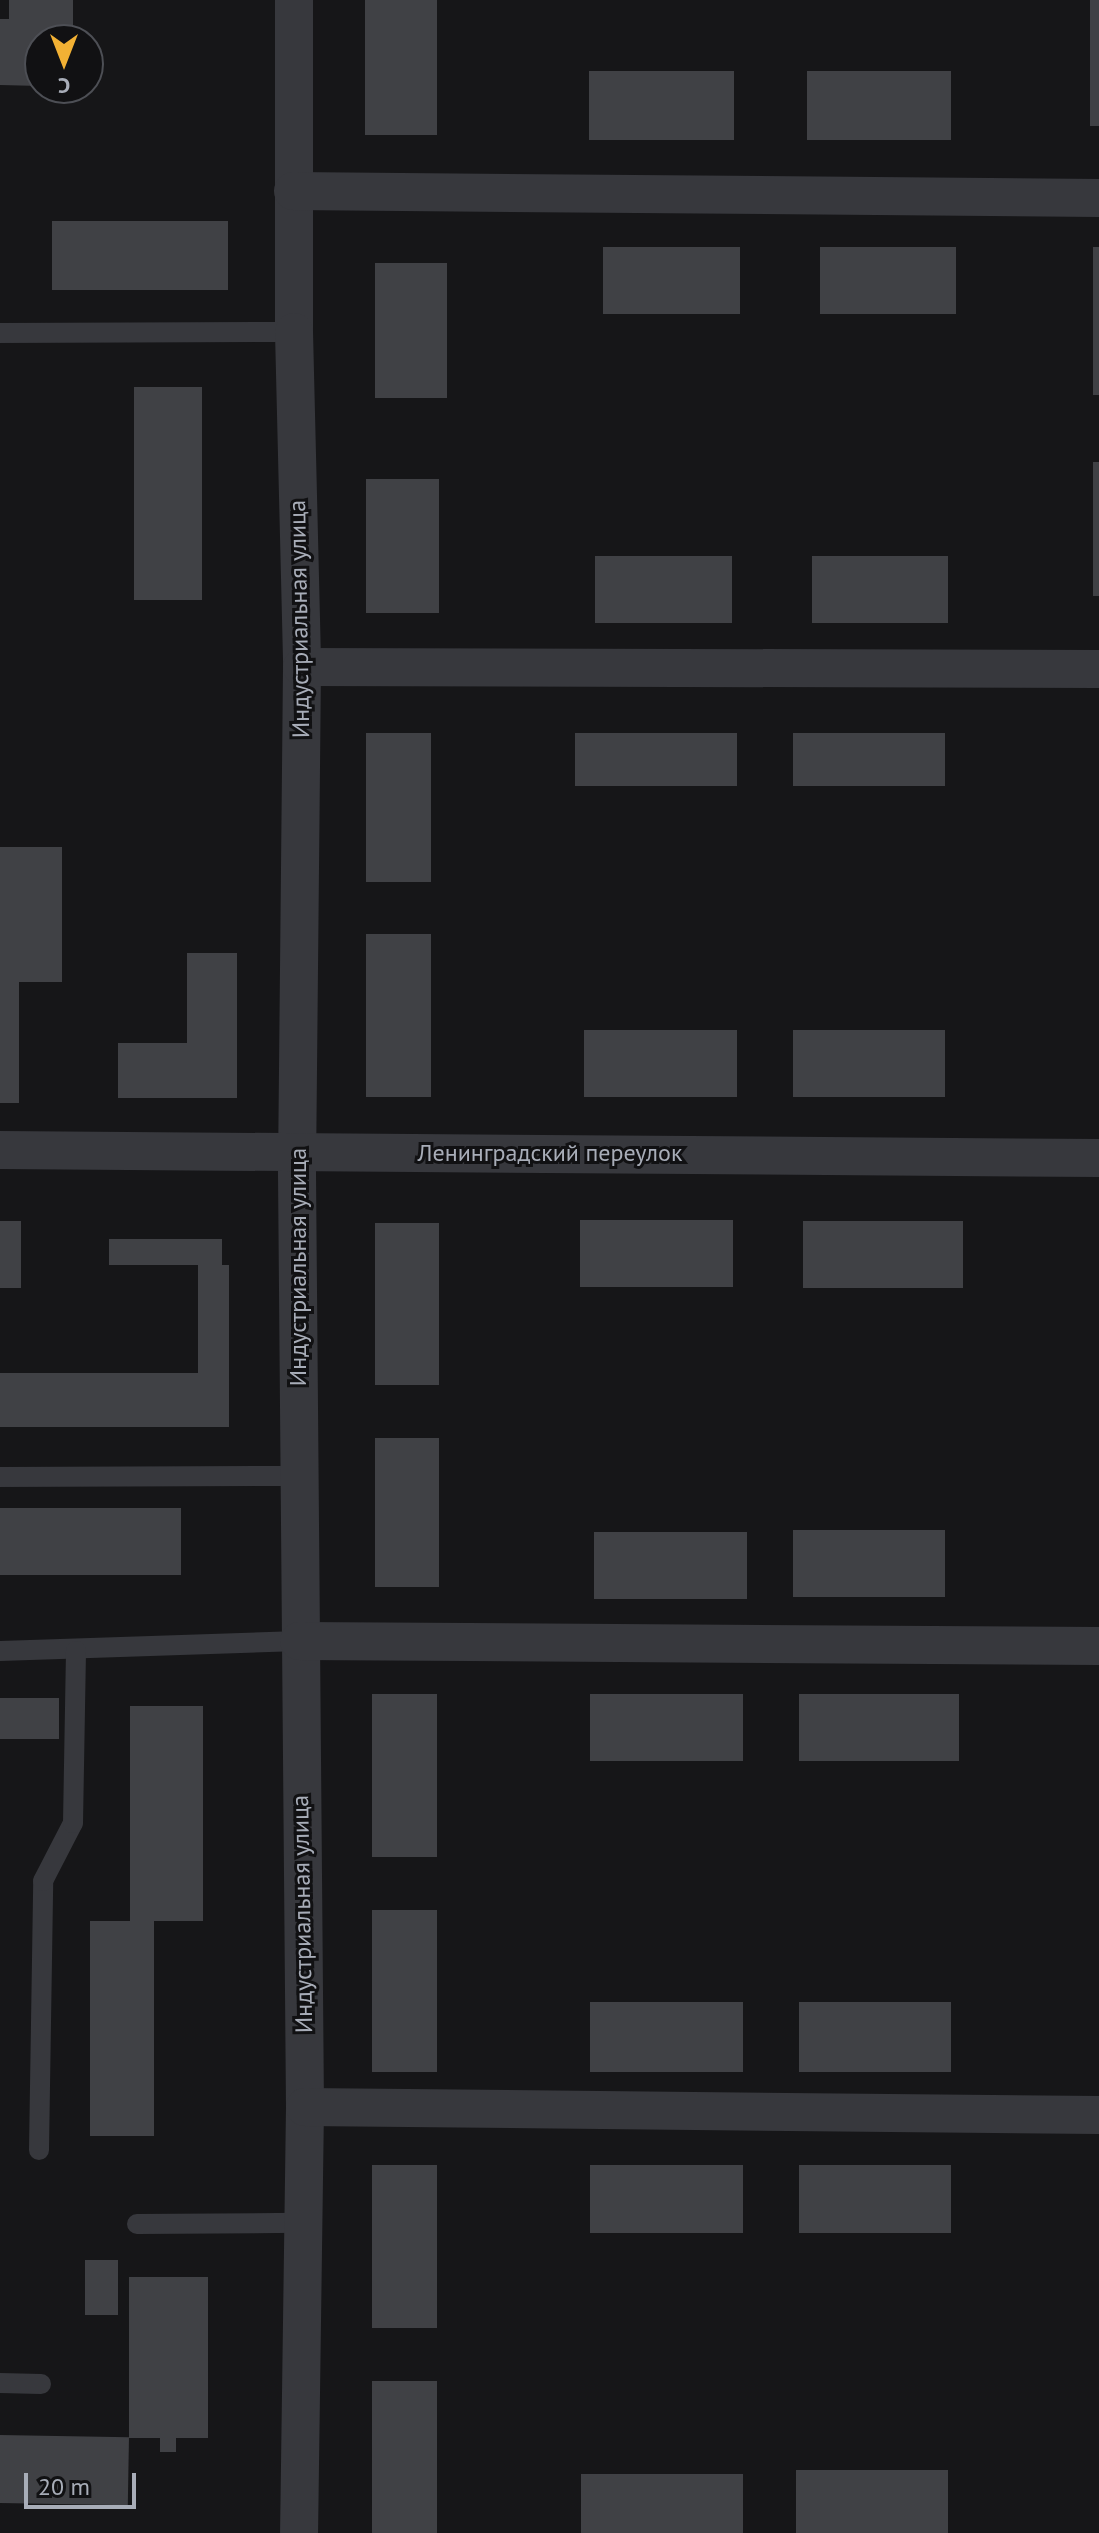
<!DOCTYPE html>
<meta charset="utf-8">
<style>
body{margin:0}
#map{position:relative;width:1099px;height:2533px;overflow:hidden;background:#161618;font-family:"PT Sans",sans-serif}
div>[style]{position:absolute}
.building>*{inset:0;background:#404145;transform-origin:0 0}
.service>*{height:20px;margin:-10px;padding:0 10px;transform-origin:10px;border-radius:10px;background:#37383d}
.minor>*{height:38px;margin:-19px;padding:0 19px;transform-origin:19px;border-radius:19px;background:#37383d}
span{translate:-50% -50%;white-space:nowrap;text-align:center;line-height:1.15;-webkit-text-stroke:6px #111113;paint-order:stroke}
.street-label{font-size:24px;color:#a8adb8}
.north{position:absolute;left:24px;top:24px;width:80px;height:80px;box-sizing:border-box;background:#111113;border:2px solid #4d4f55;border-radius:50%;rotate:180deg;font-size:22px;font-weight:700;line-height:32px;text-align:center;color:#a8adb8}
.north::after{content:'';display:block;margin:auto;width:28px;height:36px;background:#f2b134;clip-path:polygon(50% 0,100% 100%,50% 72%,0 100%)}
.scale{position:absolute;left:24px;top:2473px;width:112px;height:36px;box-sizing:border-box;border:4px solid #a8adb8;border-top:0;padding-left:10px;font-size:24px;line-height:28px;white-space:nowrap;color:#a8adb8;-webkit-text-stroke:6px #111113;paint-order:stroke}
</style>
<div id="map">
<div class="building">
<i style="clip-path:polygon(9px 0,73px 0,73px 40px,40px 40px,40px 86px,0 85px,0 19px,9px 19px)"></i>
<i style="left:365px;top:0;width:72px;height:135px"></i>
<i style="left:1090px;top:0;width:9px;height:126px"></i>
<i style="left:589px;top:71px;width:145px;height:69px"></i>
<i style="left:807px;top:71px;width:144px;height:69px"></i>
<i style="left:52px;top:221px;width:176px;height:69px"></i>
<i style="left:603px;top:247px;width:137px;height:67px"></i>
<i style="left:820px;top:247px;width:136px;height:67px"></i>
<i style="left:1093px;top:247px;width:6px;height:148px"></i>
<i style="left:375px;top:263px;width:72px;height:135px"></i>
<i style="left:134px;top:387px;width:68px;height:213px"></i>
<i style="left:1093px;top:462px;width:6px;height:134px"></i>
<i style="left:366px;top:479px;width:73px;height:134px"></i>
<i style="left:595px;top:556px;width:137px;height:67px"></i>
<i style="left:812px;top:556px;width:136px;height:67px"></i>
<i style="left:366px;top:733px;width:65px;height:149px"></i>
<i style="left:575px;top:733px;width:162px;height:53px"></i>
<i style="left:793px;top:733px;width:152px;height:53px"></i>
<i style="clip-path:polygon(0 847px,62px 847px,62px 982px,19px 982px,19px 1103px,0 1103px)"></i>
<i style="left:366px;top:934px;width:65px;height:163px"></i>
<i style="clip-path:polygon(187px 953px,237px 953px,237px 1098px,118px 1098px,118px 1043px,187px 1043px)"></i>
<i style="left:584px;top:1030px;width:153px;height:67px"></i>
<i style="left:793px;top:1030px;width:152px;height:67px"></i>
<i style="left:580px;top:1220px;width:153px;height:67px"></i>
<i style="left:0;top:1221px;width:21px;height:67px"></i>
<i style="left:803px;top:1221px;width:160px;height:67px"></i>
<i style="left:375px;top:1223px;width:64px;height:162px"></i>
<i style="clip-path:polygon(109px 1239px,222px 1239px,222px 1265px,229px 1265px,229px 1427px,0 1427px,0 1373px,198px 1373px,198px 1265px,109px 1265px)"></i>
<i style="left:375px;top:1438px;width:64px;height:149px"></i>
<i style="left:0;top:1508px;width:181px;height:67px"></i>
<i style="left:793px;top:1530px;width:152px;height:67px"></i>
<i style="left:594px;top:1532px;width:153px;height:67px"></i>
<i style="left:372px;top:1694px;width:65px;height:163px"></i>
<i style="left:590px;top:1694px;width:153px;height:67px"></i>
<i style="left:799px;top:1694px;width:160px;height:67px"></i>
<i style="left:0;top:1698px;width:59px;height:41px"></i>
<i style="clip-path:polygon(130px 1706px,203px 1706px,203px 1921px,154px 1921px,154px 2136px,90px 2136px,90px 1921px,130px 1921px)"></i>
<i style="left:372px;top:1910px;width:65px;height:162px"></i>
<i style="left:590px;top:2002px;width:153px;height:70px"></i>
<i style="left:799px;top:2002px;width:152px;height:70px"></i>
<i style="left:372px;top:2165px;width:65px;height:163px"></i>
<i style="left:590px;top:2165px;width:153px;height:68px"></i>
<i style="left:799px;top:2165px;width:152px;height:68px"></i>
<i style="left:85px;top:2260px;width:33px;height:55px"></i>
<i style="clip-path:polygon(129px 2277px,208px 2277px,208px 2438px,176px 2438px,176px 2452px,160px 2452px,160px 2438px,129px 2438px)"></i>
<i style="left:372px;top:2381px;width:65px;height:152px"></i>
<i style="left:0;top:2435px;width:129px;height:68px;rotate:1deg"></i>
<i style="left:796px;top:2470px;width:152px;height:63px"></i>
<i style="left:581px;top:2474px;width:162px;height:59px"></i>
</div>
<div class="service">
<i style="left:0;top:333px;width:294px;rotate:-0.2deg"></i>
<i style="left:0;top:1477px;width:298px;rotate:-0.2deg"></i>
<i style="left:0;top:1651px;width:299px;rotate:-1.9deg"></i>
<i style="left:39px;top:2150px;width:269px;rotate:-89.1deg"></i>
<i style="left:43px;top:1881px;width:65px;rotate:-62.7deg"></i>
<i style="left:73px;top:1823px;width:172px;rotate:-89deg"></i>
<i style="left:137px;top:2224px;width:163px;rotate:-0.4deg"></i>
<i style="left:0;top:2383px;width:41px;rotate:1.4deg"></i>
</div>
<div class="minor">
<i style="left:294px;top:0;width:332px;rotate:90deg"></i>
<i style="left:294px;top:332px;width:335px;rotate:88.6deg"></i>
<i style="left:302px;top:667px;width:506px;rotate:90.57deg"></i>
<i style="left:297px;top:1173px;width:934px;rotate:89.51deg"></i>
<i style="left:305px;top:2107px;width:426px;rotate:90.8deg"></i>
<i style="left:293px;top:191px;width:806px;rotate:0.5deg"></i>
<i style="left:302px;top:667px;width:797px;rotate:0.14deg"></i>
<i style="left:0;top:1150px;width:1099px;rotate:0.42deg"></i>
<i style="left:299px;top:1641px;width:800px;rotate:0.36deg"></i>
<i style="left:305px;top:2107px;width:794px;rotate:0.58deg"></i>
</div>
<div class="street-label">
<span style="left:299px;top:619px;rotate:-91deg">Индустриальная улица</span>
<span style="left:550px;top:1153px">Ленинградский переулок</span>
<span style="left:298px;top:1267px;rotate:-90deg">Индустриальная улица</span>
<span style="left:302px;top:1914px;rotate:-91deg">Индустриальная улица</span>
</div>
<div class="north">С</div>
<div class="scale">20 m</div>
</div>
